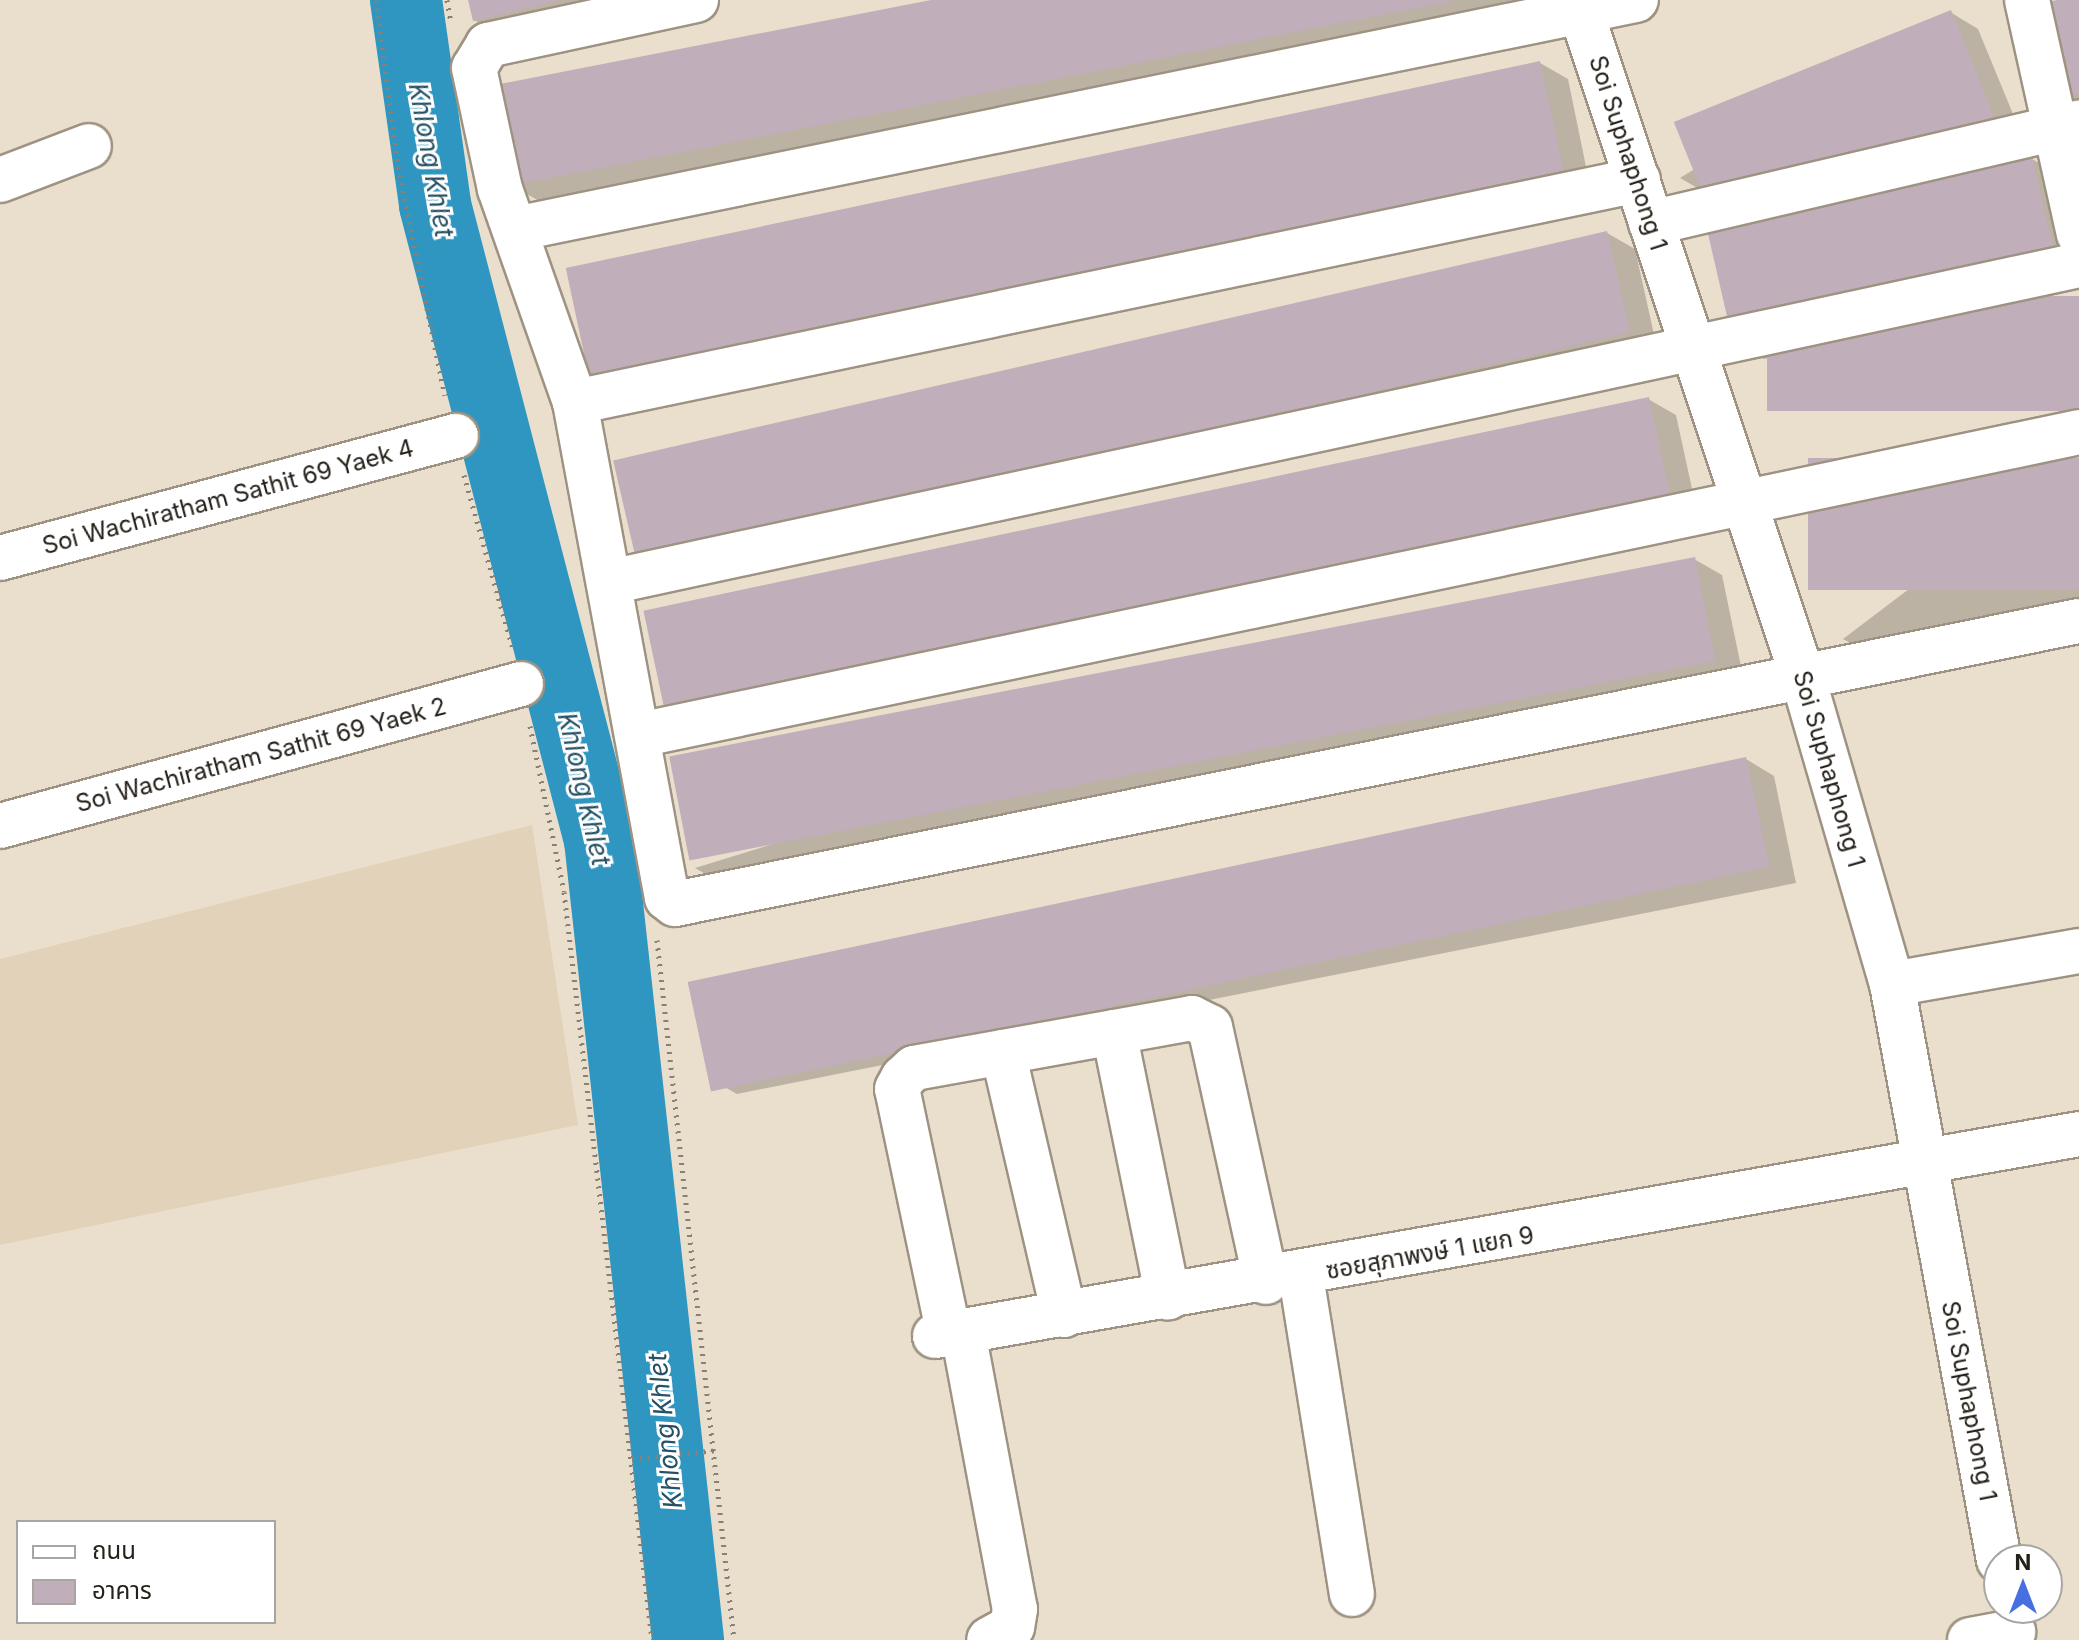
<!DOCTYPE html>
<meta charset="utf-8">
<style>
body{margin:0}
#map{position:relative;width:2079px;height:1640px;overflow:hidden;background:#eadfcc;font-family:Inter,"Noto Sans Thai",sans-serif}
div>[style]{position:absolute}
.built>*{inset:0;background:#e2d2b9}
.shadow>*{inset:0;background:#0003}
.river>*{height:72px;margin:-36px;padding:0 36px;transform-origin:36px;border-radius:36px;background:#2f96c1}
.building>*{inset:0;background:#c1aebb;transform-origin:0 0}
.path>*{height:5px;margin-top:-2.5px;transform-origin:0;background:repeating-linear-gradient(90deg,#888074 0 2px,transparent 0 8px)}
.roads{filter:drop-shadow(2px 0 #9e9382) drop-shadow(-2px 0 #9e9382) drop-shadow(0 2px #9e9382) drop-shadow(0 -2px #9e9382)}
.minor>*{height:44px;margin:-22px;padding:0 22px;transform-origin:22px;border-radius:22px;background:#fff}
span{translate:-50% -50%;white-space:nowrap;text-align:center;line-height:1.15;-webkit-text-stroke:6px #fff;paint-order:stroke}
.street-label{font-size:24px;color:#25201a}
.water-label{font-size:26px;color:#275064;font-style:italic}
.legend{position:absolute;left:16px;top:1520px;width:260px;height:104px;box-sizing:border-box;background:#fff;border:2px solid #a8a6a3;margin:0;padding:10px 14px;list-style:none;font-size:24px;color:#25201a}
.legend li{display:flex;align-items:center;gap:16px;height:40px}
.legend b{width:40px;border:2px solid #a8a6a3}
.north{position:absolute;left:1983px;top:1544px;width:80px;height:80px;box-sizing:border-box;background:#fff;border:2px solid #a8a6a3;border-radius:50%;rotate:0deg;font-size:22px;font-weight:700;line-height:32px;text-align:center;color:#25201a}
.north::after{content:'';display:block;margin:auto;width:28px;height:36px;background:#486fe1;clip-path:polygon(50% 0,100% 100%,50% 72%,0 100%)}
</style>
<div id="map">
<div class="built">
<i style="clip-path:polygon(532px 825px,578px 1125px,0 1245px,0 959px)"></i>
</div>
<div class="shadow">
<i style="clip-path:polygon(470px 0,658px 0,502px 36px,474px 20px)"></i>
<i style="clip-path:polygon(942px 0,1533px 0,1535px 6px,539px 201px,511px 185px)"></i>
<i style="clip-path:polygon(2065px 0,2079px 0,2079px 106px,2064px 97px)"></i>
<i style="clip-path:polygon(1950px 12px,1978px 29px,2020px 131px,1708px 194px,1680px 178px)"></i>
<i style="clip-path:polygon(1540px 63px,1568px 79px,1591px 191px,618px 388px,590px 371px)"></i>
<i style="clip-path:polygon(2032px 159px,2060px 175px,2079px 286px,1764px 359px,1736px 343px)"></i>
<i style="clip-path:polygon(1607px 233px,1635px 249px,1657px 348px,661px 561px,633px 545px)"></i>
<i style="clip-path:polygon(1648px 399px,1676px 415px,1697px 512px,693px 721px,665px 705px)"></i>
<i style="clip-path:polygon(2079px 460px,2079px 611px,1871px 655px,1843px 639px)"></i>
<i style="clip-path:polygon(1694px 559px,1722px 575px,1743px 676px,723px 884px,695px 868px)"></i>
<i style="clip-path:polygon(1746px 759px,1774px 776px,1796px 883px,737px 1094px,709px 1078px)"></i>
</div>
<div class="river">
<i style="left:406px;top:0;width:207px;rotate:81.9deg"></i>
<i style="left:435px;top:205px;width:656px;rotate:75.43deg"></i>
<i style="left:600px;top:840px;width:805px;rotate:83.72deg"></i>
</div>
<div class="building">
<i style="clip-path:polygon(468px 0,558px 0,558px 1px,473px 21px)"></i>
<i style="clip-path:polygon(931px 0,1453px 0,1453px 1px,509px 186px,490px 86px)"></i>
<i style="clip-path:polygon(2057px 0,2079px 0,2079px 94px,2062px 98px,2039px 4px)"></i>
<i style="left:1951px;top:10px;width:114px;height:299px;rotate:68deg"></i>
<i style="left:1540px;top:61px;width:117px;height:996px;rotate:78deg"></i>
<i style="left:2032px;top:157px;width:115px;height:333px;rotate:77deg"></i>
<i style="left:1607px;top:231px;width:104px;height:1020px;rotate:77deg"></i>
<i style="left:2079px;top:296px;width:115px;height:312px;rotate:90deg"></i>
<i style="left:1649px;top:397px;width:102px;height:1028px;rotate:78deg"></i>
<i style="left:2079px;top:458px;width:132px;height:271px;rotate:90deg"></i>
<i style="left:1695px;top:557px;width:106px;height:1045px;rotate:79deg"></i>
<i style="left:1746px;top:757px;width:112px;height:1082px;rotate:78deg"></i>
</div>
<div class="path">
<i style="left:376px;top:0;width:168px;rotate:82.5deg"></i>
<i style="left:398px;top:167px;width:233px;rotate:78.4deg"></i>
<i style="left:447px;top:0;width:23px;rotate:80deg"></i>
<i style="left:464px;top:475px;width:178px;rotate:74.3deg"></i>
<i style="left:530px;top:726px;width:169px;rotate:78.4deg"></i>
<i style="left:564px;top:892px;width:753px;rotate:83.29deg"></i>
<i style="left:657px;top:940px;width:704px;rotate:83.72deg"></i>
<i style="left:632px;top:1459px;width:85px;rotate:-6deg"></i>
</div>
<div class="roads">
<div class="minor">
<i style="left:696px;top:0;width:213px;rotate:167.8deg"></i>
<i style="left:488px;top:45px;width:27px;rotate:121deg"></i>
<i style="left:474px;top:68px;width:124px;rotate:77.9deg"></i>
<i style="left:500px;top:189px;width:226px;rotate:70.6deg"></i>
<i style="left:575px;top:402px;width:504px;rotate:79.49deg"></i>
<i style="left:667px;top:898px;width:10px;rotate:37deg"></i>
<i style="left:675px;top:904px;width:1432px;rotate:-11.4deg"></i>
<i style="left:1577px;top:0;width:715px;rotate:71.57deg"></i>
<i style="left:1803px;top:678px;width:319px;rotate:73.8deg"></i>
<i style="left:1892px;top:984px;width:586px;rotate:79.48deg"></i>
<i style="left:2027px;top:0;width:240px;rotate:77.5deg"></i>
<i style="left:0;top:180px;width:95px;rotate:-20.9deg"></i>
<i style="left:1651px;top:223px;width:440px;rotate:-13.2deg"></i>
<i style="left:515px;top:229px;width:1144px;rotate:-11.55deg"></i>
<i style="left:575px;top:402px;width:1086px;rotate:-11.8deg"></i>
<i style="left:0;top:558px;width:472px;rotate:-15deg"></i>
<i style="left:610px;top:582px;width:1503px;rotate:-12.18deg"></i>
<i style="left:639px;top:735px;width:1472px;rotate:-11.88deg"></i>
<i style="left:0;top:826px;width:540px;rotate:-15.25deg"></i>
<i style="left:1892px;top:984px;width:190px;rotate:-10deg"></i>
<i style="left:1114px;top:1032px;width:271px;rotate:78.5deg"></i>
<i style="left:1003px;top:1052px;width:270px;rotate:76.9deg"></i>
<i style="left:1301px;top:1276px;width:322px;rotate:80.9deg"></i>
<i style="left:963px;top:1332px;width:282px;rotate:79.4deg"></i>
<i style="left:1015px;top:1609px;width:18px;rotate:99deg"></i>
<i style="left:1012px;top:1627px;width:26px;rotate:151deg"></i>
<i style="left:949px;top:1335px;width:251px;rotate:-101.9deg"></i>
<i style="left:897px;top:1089px;width:13px;rotate:-61deg"></i>
<i style="left:903px;top:1078px;width:15px;rotate:-42deg"></i>
<i style="left:914px;top:1068px;width:282px;rotate:-10.2deg"></i>
<i style="left:1192px;top:1018px;width:20px;rotate:27deg"></i>
<i style="left:1210px;top:1027px;width:261px;rotate:77.6deg"></i>
<i style="left:935px;top:1336px;width:1162px;rotate:-10.01deg"></i>
<i style="left:1970px;top:1640px;width:44px;rotate:-10.5deg"></i>
</div>
</div>
<div class="street-label">
<span style="left:1628px;top:153px;rotate:72deg">Soi Suphaphong 1</span>
<span style="left:228px;top:497px;rotate:-15deg">Soi Wachiratham Sathit 69 Yaek 4</span>
<span style="left:261px;top:755px;rotate:-15deg">Soi Wachiratham Sathit 69 Yaek 2</span>
<span style="left:1829px;top:769px;rotate:74deg">Soi Suphaphong 1</span>
<span style="left:1430px;top:1253px;rotate:-10deg">ซอยสุภาพงษ์ 1 แยก 9</span>
<span style="left:1969px;top:1401px;rotate:79deg">Soi Suphaphong 1</span>
</div>
<div class="water-label">
<span style="left:431px;top:160px;rotate:80deg">Khlong Khlet</span>
<span style="left:584px;top:789px;rotate:77deg">Khlong Khlet</span>
<span style="left:665px;top:1431px;rotate:-96deg">Khlong Khlet</span>
</div>
<ul class="legend">
<li><b style="height:10px;background:#fff"></b>ถนน</li>
<li><b style="height:22px;background:#c1aebb"></b>อาคาร</li>
</ul>
<div class="north">N</div>
</div>
